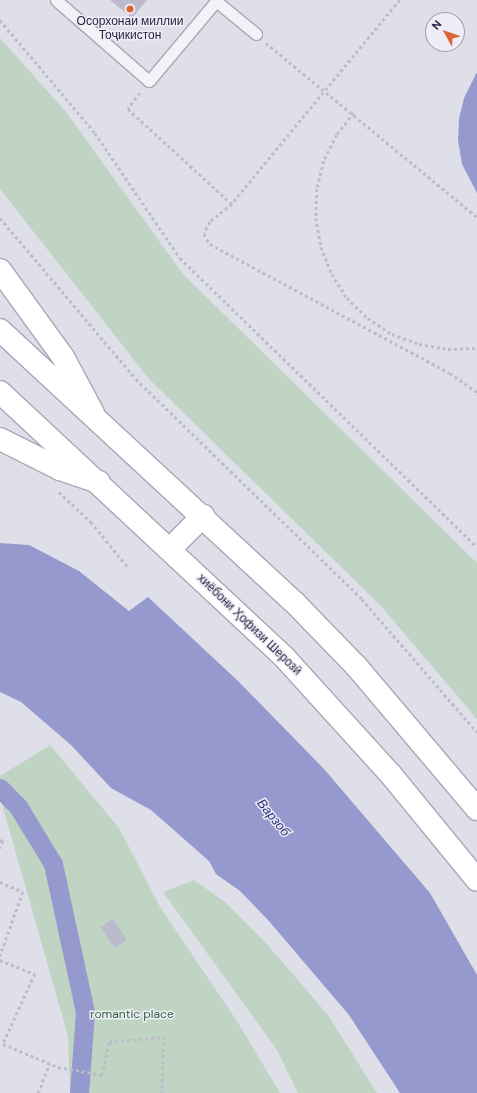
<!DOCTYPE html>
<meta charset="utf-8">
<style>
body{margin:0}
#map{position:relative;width:477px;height:1093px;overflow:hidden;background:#dfdfea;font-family:"DM Sans",sans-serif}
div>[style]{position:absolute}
.green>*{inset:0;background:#bfd4c3}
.water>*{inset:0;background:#9699ce}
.canal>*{height:19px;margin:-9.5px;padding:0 9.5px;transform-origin:9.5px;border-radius:9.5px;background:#9699ce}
.building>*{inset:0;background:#bcbbcd;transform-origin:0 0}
.path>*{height:2.5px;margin-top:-1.25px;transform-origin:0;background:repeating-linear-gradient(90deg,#bdbdc8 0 3px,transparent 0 6px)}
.roads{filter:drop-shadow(1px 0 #a8a8b8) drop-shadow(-1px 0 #a8a8b8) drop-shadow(0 1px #a8a8b8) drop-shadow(0 -1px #a8a8b8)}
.service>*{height:11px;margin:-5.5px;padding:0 5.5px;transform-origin:5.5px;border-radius:5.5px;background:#f2f2f7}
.secondary>*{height:22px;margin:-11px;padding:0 11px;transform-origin:11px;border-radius:11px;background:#fff}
.trunk>*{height:22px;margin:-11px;padding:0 11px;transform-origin:11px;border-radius:11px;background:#fff}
.dots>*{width:11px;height:11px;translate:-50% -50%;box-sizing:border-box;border:2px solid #eeeef7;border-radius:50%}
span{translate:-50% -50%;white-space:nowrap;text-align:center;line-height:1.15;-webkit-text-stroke:3px #eeeef7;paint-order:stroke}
.poi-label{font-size:12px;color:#282642}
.street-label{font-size:12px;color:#282642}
.park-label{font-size:12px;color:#32603d}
.water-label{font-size:13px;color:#2c2d7b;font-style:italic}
.north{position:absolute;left:425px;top:12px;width:40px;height:40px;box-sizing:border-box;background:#eeeef7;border:1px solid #9f9eaf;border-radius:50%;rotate:310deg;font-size:11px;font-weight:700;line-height:16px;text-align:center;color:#282642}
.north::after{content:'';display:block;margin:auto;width:14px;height:18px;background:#dc6436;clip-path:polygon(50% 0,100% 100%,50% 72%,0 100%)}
</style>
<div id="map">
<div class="green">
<i style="clip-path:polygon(0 38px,66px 112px,183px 274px,477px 563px,477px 719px,380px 605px,149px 379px,0 189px)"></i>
<i style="clip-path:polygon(50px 745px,119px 828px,160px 907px,237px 1021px,280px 1093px,70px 1093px,68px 1036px,0 797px,0 776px)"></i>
<i style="clip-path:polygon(194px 880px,225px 902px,265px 942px,328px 1015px,377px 1093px,298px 1093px,277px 1050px,163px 892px)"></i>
</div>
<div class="water">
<i style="clip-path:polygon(477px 72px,477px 193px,462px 164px,458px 140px,459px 119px,464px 98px)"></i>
<i style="clip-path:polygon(0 543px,29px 545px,79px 571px,129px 611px,148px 597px,238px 681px,324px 769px,430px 893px,477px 975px,477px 1093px,400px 1093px,349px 1015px,268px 920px,240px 891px,216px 874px,209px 861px,151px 810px,111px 788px,71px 745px,21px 702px,0 692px)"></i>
</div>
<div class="canal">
<i style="left:0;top:788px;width:28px;rotate:46deg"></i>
<i style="left:19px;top:808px;width:66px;rotate:58.7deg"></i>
<i style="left:53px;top:864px;width:151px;rotate:77.8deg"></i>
<i style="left:85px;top:1012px;width:81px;rotate:94.2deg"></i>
</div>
<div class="building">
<i style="clip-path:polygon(110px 0,147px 0,132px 18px)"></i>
<i style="left:113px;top:919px;width:25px;height:15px;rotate:56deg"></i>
</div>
<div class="path">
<i style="left:400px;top:0;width:264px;rotate:129.5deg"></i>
<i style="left:232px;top:204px;width:28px;rotate:141deg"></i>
<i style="left:210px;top:222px;width:13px;rotate:117deg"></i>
<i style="left:204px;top:234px;width:12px;rotate:59deg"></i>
<i style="left:210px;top:244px;width:272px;rotate:28.3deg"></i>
<i style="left:450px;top:373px;width:33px;rotate:35deg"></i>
<i style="left:0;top:20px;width:148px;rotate:49.9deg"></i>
<i style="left:95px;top:133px;width:151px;rotate:55.8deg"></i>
<i style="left:180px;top:258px;width:414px;rotate:44.2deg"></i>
<i style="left:266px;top:43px;width:273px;rotate:39.5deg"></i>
<i style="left:140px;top:93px;width:20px;rotate:127deg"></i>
<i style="left:128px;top:109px;width:141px;rotate:42.4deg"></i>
<i style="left:354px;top:113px;width:28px;rotate:128deg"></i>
<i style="left:337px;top:135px;width:29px;rotate:117deg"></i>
<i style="left:324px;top:161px;width:29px;rotate:104deg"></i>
<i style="left:317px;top:189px;width:29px;rotate:92deg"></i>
<i style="left:316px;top:218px;width:29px;rotate:80deg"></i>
<i style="left:321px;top:247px;width:29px;rotate:68deg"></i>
<i style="left:332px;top:274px;width:28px;rotate:58deg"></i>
<i style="left:347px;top:298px;width:29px;rotate:44deg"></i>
<i style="left:368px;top:318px;width:29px;rotate:34deg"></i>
<i style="left:392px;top:334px;width:29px;rotate:20deg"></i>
<i style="left:419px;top:344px;width:29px;rotate:10deg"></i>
<i style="left:448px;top:349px;width:29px;rotate:-2deg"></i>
<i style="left:0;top:218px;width:211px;rotate:49.8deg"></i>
<i style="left:136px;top:379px;width:315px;rotate:44.2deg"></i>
<i style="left:362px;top:599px;width:176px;rotate:49.2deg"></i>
<i style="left:59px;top:492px;width:44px;rotate:43.2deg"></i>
<i style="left:91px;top:522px;width:57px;rotate:50.7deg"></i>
<i style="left:0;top:840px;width:3px;rotate:18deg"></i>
<i style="left:3px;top:841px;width:8px;rotate:113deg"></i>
<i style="left:0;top:882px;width:25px;rotate:23deg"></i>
<i style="left:23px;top:892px;width:68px;rotate:109.8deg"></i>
<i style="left:0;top:960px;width:38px;rotate:22deg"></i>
<i style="left:35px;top:974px;width:77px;rotate:114.6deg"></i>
<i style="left:3px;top:1044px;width:60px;rotate:22.7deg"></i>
<i style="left:58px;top:1067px;width:45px;rotate:10.3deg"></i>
<i style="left:102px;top:1075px;width:34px;rotate:-78deg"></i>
<i style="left:109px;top:1042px;width:55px;rotate:-5.2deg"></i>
<i style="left:164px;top:1037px;width:56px;rotate:92deg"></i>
<i style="left:38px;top:1093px;width:31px;rotate:-69deg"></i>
</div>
<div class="roads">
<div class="service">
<i style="left:56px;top:0;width:123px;rotate:41.1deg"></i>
<i style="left:149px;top:81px;width:106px;rotate:-50deg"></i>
<i style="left:216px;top:1px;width:52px;rotate:39.5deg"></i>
</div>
<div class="secondary">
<i style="left:0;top:330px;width:402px;rotate:42.8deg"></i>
<i style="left:295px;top:603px;width:89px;rotate:45.9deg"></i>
<i style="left:357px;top:667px;width:186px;rotate:49.8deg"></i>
<i style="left:0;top:392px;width:390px;rotate:43deg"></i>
<i style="left:285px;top:658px;width:159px;rotate:47.8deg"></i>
<i style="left:392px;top:776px;width:134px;rotate:50.7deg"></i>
<i style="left:170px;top:549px;width:47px;rotate:-45deg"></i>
</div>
<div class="trunk">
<i style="left:0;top:270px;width:107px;rotate:54.1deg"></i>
<i style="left:63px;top:357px;width:64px;rotate:61.8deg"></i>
<i style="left:0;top:439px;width:67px;rotate:26.6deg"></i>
<i style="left:60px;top:469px;width:41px;rotate:18.4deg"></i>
</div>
</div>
<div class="dots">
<i style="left:130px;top:9px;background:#dc6436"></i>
</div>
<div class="poi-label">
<span style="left:130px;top:29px">Осорхонаи миллии<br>Тоҷикистон</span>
</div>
<div class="street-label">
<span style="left:249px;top:625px;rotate:44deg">хиёбони Ҳофизи Шерозӣ</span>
</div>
<div class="park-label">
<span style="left:132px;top:1015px">romantic place</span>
</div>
<div class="water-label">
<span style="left:273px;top:818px;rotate:51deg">Варзоб</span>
</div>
<div class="north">N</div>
</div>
